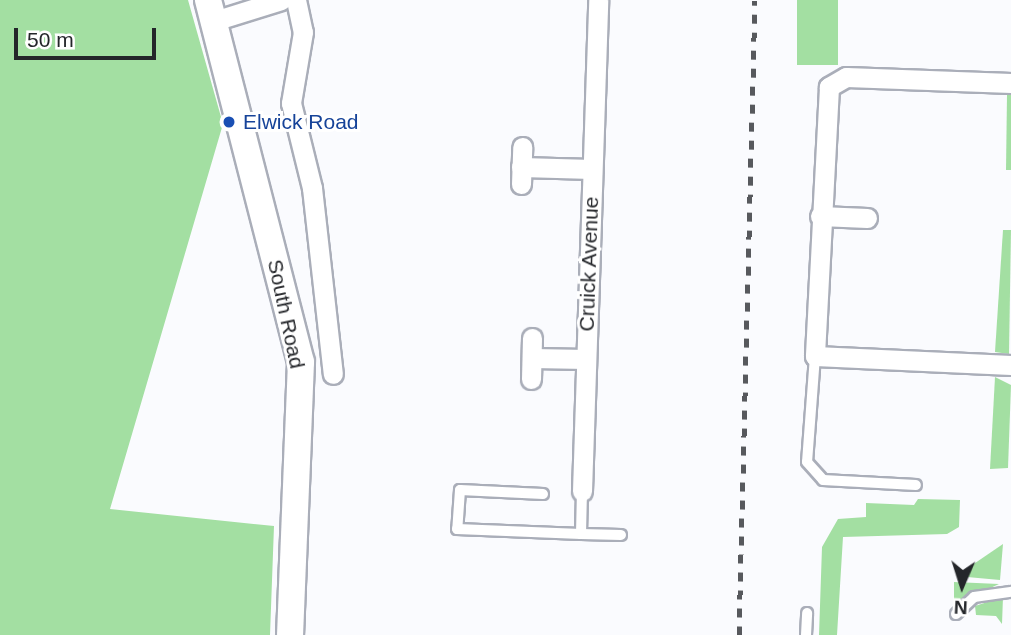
<!DOCTYPE html>
<style>
body{margin:0}
#map{position:relative;width:1011px;height:635px;overflow:hidden;background:#fafbfe;font-family:Arial,sans-serif}
div>[style]{position:absolute}
.green>*{inset:0;background:#a3dfa2;transform-origin:0 0}
.roads{filter:drop-shadow(2px 0 #aaaeb9) drop-shadow(-2px 0 #aaaeb9) drop-shadow(0 2px #aaaeb9) drop-shadow(0 -2px #aaaeb9)}
.lane>*{height:10px;margin:-5px;padding:0 5px;transform-origin:5px;border-radius:5px;background:#fff}
.street>*{height:19px;margin:-9.5px;padding:0 9.5px;transform-origin:9.5px;border-radius:9.5px;background:#fff}
.secondary>*{height:26px;margin:-13px;padding:0 13px;transform-origin:13px;border-radius:13px;background:#fff}
.rail>*{height:5px;margin-top:-2.5px;transform-origin:0;background:repeating-linear-gradient(90deg,#57595d 0 9px,transparent 0 18px)}
.dots>*{width:19px;height:19px;translate:-50% -50%;box-sizing:border-box;border:4px solid #fff;border-radius:50%}
span{translate:-50% -50%;white-space:nowrap;text-align:center;line-height:1.15;-webkit-text-stroke:6px #fff;paint-order:stroke}
.transit-label{font-size:21px;color:#164399}
.left{translate:0 -50%;text-align:left}
.street-label{font-size:21px;color:#24262a}
.north{position:absolute;left:927px;top:551px;width:70px;height:70px;-webkit-text-stroke:5px #fff;paint-order:stroke;rotate:183deg;font-size:19px;font-weight:700;line-height:28px;text-align:center;color:#24262a}
.north::after{content:'';display:block;margin:auto;width:24px;height:32px;background:#24262a;clip-path:polygon(50% 0,100% 100%,50% 72%,0 100%)}
.scale{position:absolute;left:14px;top:28px;width:142px;height:32px;box-sizing:border-box;border:4px solid #24262a;border-top:0;padding-left:9px;font-size:21px;line-height:24px;white-space:nowrap;color:#24262a;-webkit-text-stroke:5px #fff;paint-order:stroke}
</style>
<div id="map">
<div class="green">
<i style="clip-path:polygon(0 0,188px 0,223px 124px,110px 509px,274px 526px,270px 635px,0 635px)"></i>
<i style="left:797px;top:0;width:41px;height:65px"></i>
<i style="clip-path:polygon(1007px 95px,1011px 95px,1011px 170px,1006px 170px)"></i>
<i style="clip-path:polygon(1003px 230px,1011px 230px,1009px 354px,995px 352px)"></i>
<i style="clip-path:polygon(995px 377px,1011px 385px,1008px 468px,990px 469px)"></i>
<i style="clip-path:polygon(918px 499px,960px 500px,959px 527px,947px 534px,843px 537px,837px 635px,819px 635px,822px 547px,838px 519px,866px 517px,866px 503px,914px 505px)"></i>
<i style="clip-path:polygon(1003px 544px,1000px 580px,956px 576px)"></i>
<i style="clip-path:polygon(954px 582px,999px 584px,954px 605px)"></i>
<i style="clip-path:polygon(1003px 597px,1002px 624px,996px 616px,976px 615px,975px 606px)"></i>
</div>
<div class="roads">
<div class="lane">
<i style="left:815px;top:356px;width:106px;rotate:94.3deg"></i>
<i style="left:807px;top:462px;width:24px;rotate:48deg"></i>
<i style="left:823px;top:480px;width:93px;rotate:3.1deg"></i>
<i style="left:543px;top:494px;width:83px;rotate:-177.2deg"></i>
<i style="left:460px;top:490px;width:39px;rotate:94deg"></i>
<i style="left:457px;top:529px;width:124px;rotate:2.3deg"></i>
<i style="left:581px;top:534px;width:43px;rotate:-88.7deg"></i>
<i style="left:581px;top:534px;width:40px;rotate:1.4deg"></i>
<i style="left:956px;top:614px;width:25px;rotate:-43deg"></i>
<i style="left:974px;top:597px;width:37px;rotate:-8deg"></i>
<i style="left:806px;top:635px;width:22px;rotate:-87deg"></i>
</div>
<div class="street">
<i style="left:296px;top:0;width:33px;rotate:78deg"></i>
<i style="left:303px;top:32px;width:72px;rotate:99.6deg"></i>
<i style="left:291px;top:103px;width:88px;rotate:76.1deg"></i>
<i style="left:312px;top:188px;width:187px;rotate:83.6deg"></i>
<i style="left:214px;top:21px;width:70px;rotate:-17.4deg"></i>
<i style="left:1011px;top:83px;width:165px;rotate:-177.9deg"></i>
<i style="left:846px;top:77px;width:20px;rotate:150deg"></i>
<i style="left:829px;top:87px;width:269px;rotate:93deg"></i>
<i style="left:815px;top:356px;width:196px;rotate:2.6deg"></i>
<i style="left:521px;top:167px;width:71px;rotate:1.6deg"></i>
<i style="left:521px;top:184px;width:37px;rotate:-88deg"></i>
<i style="left:820px;top:216px;width:47px;rotate:2.4deg"></i>
<i style="left:532px;top:358px;width:54px;rotate:1.1deg"></i>
<i style="left:531px;top:379px;width:41px;rotate:-88.6deg"></i>
<i style="left:582px;top:491px;width:491px;rotate:-88.1deg"></i>
</div>
<div class="secondary">
<i style="left:208px;top:0;width:374px;rotate:75.6deg"></i>
<i style="left:301px;top:362px;width:273px;rotate:92.3deg"></i>
</div>
</div>
<div class="rail">
<i style="left:739px;top:635px;width:635px;rotate:-88.56deg"></i>
</div>
<div class="dots">
<i style="left:229px;top:122px;background:#1a4fb4"></i>
</div>
<div class="transit-label">
<span class="left" style="left:243px;top:122px">Elwick Road</span>
</div>
<div class="street-label">
<span style="left:589px;top:264px;rotate:-88deg">Cruick Avenue</span>
<span style="left:286px;top:314px;rotate:78deg">South Road</span>
</div>
<div class="north">N</div>
<div class="scale">50 m</div>
</div>
